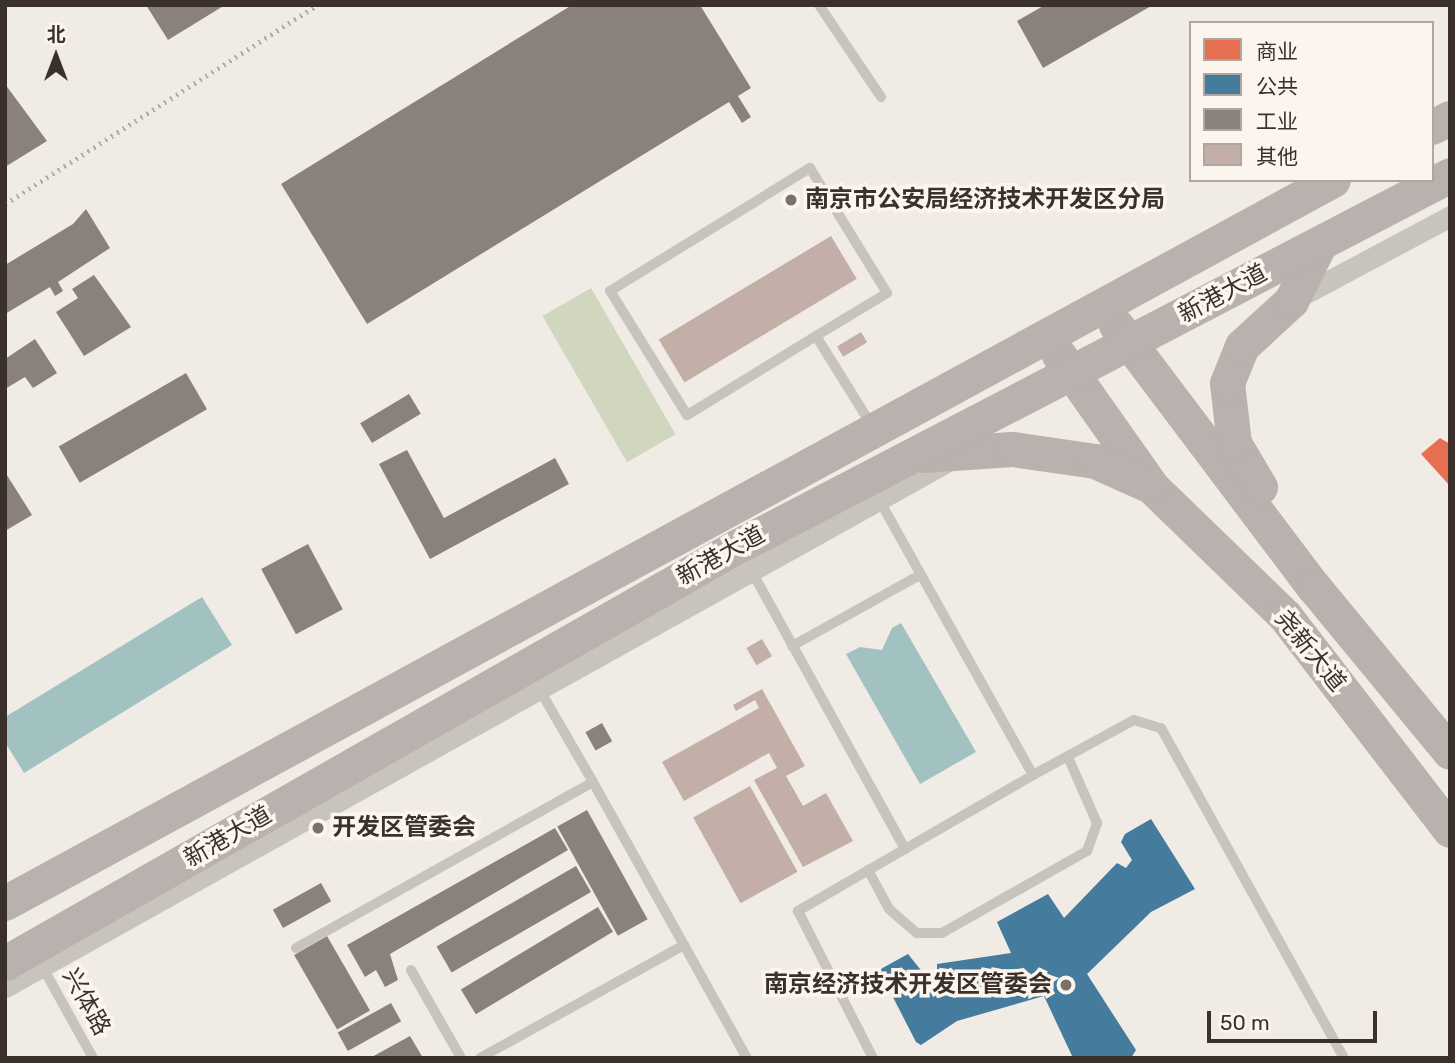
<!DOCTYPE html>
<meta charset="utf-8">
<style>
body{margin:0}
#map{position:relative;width:1455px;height:1063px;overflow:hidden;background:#f0ebe5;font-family:Rubik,"Noto Sans SC",sans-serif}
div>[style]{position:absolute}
.green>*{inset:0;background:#d1d6bf;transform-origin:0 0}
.water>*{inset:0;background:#a1c2c1}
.shops>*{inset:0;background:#e76f51}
.public>*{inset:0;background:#457b9d}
.industry>*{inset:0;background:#8a817c;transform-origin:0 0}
.building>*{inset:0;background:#c3afa7;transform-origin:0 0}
.lane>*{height:10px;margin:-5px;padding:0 5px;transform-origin:5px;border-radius:5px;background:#c9c3be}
.street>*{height:21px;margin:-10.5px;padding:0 10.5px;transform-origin:10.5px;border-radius:10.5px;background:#c9c3be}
.primary>*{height:35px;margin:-17.5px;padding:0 17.5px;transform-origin:17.5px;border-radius:17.5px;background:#b8b1ad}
.rail>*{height:5px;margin-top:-2.5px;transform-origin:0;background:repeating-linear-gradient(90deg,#b1aca8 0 2px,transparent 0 7px)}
.dots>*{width:19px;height:19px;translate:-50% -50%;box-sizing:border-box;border:4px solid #fbf5ee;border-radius:50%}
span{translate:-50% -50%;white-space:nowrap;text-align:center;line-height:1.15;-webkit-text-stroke:7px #fbf5ee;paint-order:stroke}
.poi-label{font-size:24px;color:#3b302b;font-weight:700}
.left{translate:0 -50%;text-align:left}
.right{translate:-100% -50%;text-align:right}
.street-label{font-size:24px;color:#3b302b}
.frame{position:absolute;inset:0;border:7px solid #3b302b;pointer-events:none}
.legend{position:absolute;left:1189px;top:21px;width:245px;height:161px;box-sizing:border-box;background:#fbf5ee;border:2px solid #aea6a0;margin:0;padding:9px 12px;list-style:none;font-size:21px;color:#3b302b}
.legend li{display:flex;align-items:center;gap:14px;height:35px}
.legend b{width:35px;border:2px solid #aea6a0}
.north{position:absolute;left:21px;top:21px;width:70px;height:70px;-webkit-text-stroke:5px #fbf5ee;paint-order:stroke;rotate:0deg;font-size:19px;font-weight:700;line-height:28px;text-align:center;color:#3b302b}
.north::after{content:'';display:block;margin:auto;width:24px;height:32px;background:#3b302b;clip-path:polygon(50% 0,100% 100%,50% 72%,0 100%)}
.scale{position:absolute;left:1207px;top:1011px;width:170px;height:32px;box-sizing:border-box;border:4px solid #3b302b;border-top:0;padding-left:9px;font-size:21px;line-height:24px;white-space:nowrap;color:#3b302b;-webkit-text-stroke:5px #fbf5ee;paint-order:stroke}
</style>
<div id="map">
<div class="green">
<i style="left:591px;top:288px;width:169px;height:56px;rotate:60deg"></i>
</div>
<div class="water">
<i style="clip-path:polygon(202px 597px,232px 645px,24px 773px,5px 742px,5px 717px)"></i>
<i style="clip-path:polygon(901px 623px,976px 752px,920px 784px,846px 654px,860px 647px,882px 650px,892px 628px)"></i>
</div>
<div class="shops">
<i style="clip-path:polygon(1440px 438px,1450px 444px,1450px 486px,1421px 454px)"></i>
</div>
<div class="public">
<i style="clip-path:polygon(1151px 819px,1195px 889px,1151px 912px,1087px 974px,1136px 1050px,1131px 1058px,1073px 1058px,1044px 996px,957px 1021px,921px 1045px,916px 1042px,879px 970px,908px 954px,924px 974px,937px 973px,937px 964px,1011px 953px,997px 922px,1048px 894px,1064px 918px,1117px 863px,1126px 868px,1132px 860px,1121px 842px,1125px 834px)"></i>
</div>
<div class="industry">
<i style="clip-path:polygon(146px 5px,225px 5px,168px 40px)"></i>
<i style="clip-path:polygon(572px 5px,700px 5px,751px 88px,738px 96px,751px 117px,742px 123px,729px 102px,367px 324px,281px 184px)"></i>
<i style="clip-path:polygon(1045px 5px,1153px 5px,1043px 68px,1017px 21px)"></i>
<i style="clip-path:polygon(5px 84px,47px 141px,5px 167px)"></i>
<i style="clip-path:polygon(86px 209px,110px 248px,58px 282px,63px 291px,55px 296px,50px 287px,5px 314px,5px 265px,73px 224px)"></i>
<i style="clip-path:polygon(94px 275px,131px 327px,84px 356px,56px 312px,78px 298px,72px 289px)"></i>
<i style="clip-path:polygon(35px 339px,57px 373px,33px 388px,25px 377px,5px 389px,5px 359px)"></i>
<i style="left:186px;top:373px;width:42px;height:147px;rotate:60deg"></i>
<i style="left:409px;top:394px;width:23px;height:57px;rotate:59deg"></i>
<i style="clip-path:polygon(407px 450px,444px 518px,555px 458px,569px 484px,430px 559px,379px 464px)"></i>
<i style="clip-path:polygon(5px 472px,32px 515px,5px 531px)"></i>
<i style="left:308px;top:544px;width:74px;height:53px;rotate:62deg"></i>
<i style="left:602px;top:723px;width:21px;height:19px;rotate:61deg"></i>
<i style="left:587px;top:810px;width:125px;height:34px;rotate:61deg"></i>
<i style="clip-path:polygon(555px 828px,568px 850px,390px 954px,398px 980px,385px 987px,376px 970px,365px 977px,347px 945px)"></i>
<i style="left:576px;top:866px;width:30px;height:161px;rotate:60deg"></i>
<i style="left:321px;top:883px;width:21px;height:55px;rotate:61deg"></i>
<i style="left:598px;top:907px;width:29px;height:160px;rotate:59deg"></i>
<i style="left:327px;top:936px;width:86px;height:38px;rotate:60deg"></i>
<i style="left:391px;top:1003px;width:21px;height:61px;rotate:61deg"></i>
<i style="clip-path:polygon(410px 1036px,423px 1058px,370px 1058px)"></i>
</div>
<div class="building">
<i style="left:831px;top:236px;width:50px;height:201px;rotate:59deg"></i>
<i style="left:861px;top:332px;width:12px;height:28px;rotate:59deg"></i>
<i style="left:762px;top:639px;width:20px;height:18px;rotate:60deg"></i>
<i style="clip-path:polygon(762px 689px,805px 766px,786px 776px,803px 806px,826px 793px,853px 841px,803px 867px,754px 780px,777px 768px,769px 753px,684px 801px,662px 762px,759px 708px,755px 700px,736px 711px,733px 705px)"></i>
<i style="left:750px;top:786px;width:98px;height:65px;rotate:61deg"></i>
</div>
<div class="lane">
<i style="left:819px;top:5px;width:111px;rotate:56deg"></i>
<i style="left:816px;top:336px;width:151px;rotate:148.5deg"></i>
<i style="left:687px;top:415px;width:146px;rotate:-121.8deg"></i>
<i style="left:610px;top:291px;width:235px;rotate:-31.6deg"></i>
<i style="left:810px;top:168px;width:147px;rotate:58.4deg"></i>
<i style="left:887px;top:293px;width:83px;rotate:148.8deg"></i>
<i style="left:816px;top:336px;width:106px;rotate:58.1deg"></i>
<i style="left:877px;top:496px;width:320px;rotate:60.8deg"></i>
<i style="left:1033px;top:775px;width:115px;rotate:-28.6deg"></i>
<i style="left:1134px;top:720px;width:28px;rotate:17deg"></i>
<i style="left:1161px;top:728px;width:377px;rotate:61deg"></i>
<i style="left:751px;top:570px;width:319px;rotate:61.1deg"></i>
<i style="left:905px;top:849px;width:124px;rotate:149.9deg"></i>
<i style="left:798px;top:911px;width:165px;rotate:63deg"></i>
<i style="left:792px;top:646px;width:146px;rotate:-29deg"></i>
<i style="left:905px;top:849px;width:148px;rotate:-30deg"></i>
<i style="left:868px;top:870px;width:44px;rotate:61.7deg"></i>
<i style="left:889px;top:909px;width:37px;rotate:41deg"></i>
<i style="left:917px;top:933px;width:25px"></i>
<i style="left:942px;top:933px;width:167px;rotate:-29.5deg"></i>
<i style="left:1087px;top:851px;width:30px;rotate:-70deg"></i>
<i style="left:1097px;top:823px;width:72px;rotate:-113.7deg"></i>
<i style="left:684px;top:945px;width:129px;rotate:60.9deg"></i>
<i style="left:296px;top:948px;width:340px;rotate:-29.2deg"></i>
<i style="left:593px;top:782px;width:110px;rotate:-120.1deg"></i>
<i style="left:42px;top:966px;width:105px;rotate:61deg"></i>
<i style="left:411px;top:970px;width:101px;rotate:60.4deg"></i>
<i style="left:480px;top:1058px;width:233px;rotate:-29deg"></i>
<i style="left:684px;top:945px;width:187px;rotate:-119.2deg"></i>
</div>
<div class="street">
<i style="left:1293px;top:300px;width:178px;rotate:-28.1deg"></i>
<i style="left:5px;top:987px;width:1086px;rotate:-29.14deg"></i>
</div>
<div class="primary">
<i style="left:1432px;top:127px;width:20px;rotate:-27deg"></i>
<i style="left:1116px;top:325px;width:327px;rotate:53deg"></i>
<i style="left:1313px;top:586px;width:215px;rotate:50.5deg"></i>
<i style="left:1059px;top:355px;width:161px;rotate:54.8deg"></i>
<i style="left:1152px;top:487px;width:185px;rotate:44.1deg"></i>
<i style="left:1285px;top:616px;width:270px;rotate:52.4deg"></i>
<i style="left:923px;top:455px;width:89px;rotate:-3.9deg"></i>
<i style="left:1012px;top:449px;width:84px;rotate:8.2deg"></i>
<i style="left:1095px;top:461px;width:61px;rotate:24.1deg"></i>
<i style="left:1260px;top:487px;width:51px;rotate:-120.6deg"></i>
<i style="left:1234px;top:443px;width:60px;rotate:-96.7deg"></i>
<i style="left:1227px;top:383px;width:40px;rotate:-68deg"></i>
<i style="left:1242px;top:346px;width:67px;rotate:-42.6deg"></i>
<i style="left:1291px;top:301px;width:65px;rotate:-63.4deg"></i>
<i style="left:5px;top:903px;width:1512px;rotate:-28.57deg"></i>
<i style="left:5px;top:963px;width:843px;rotate:-29.64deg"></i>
<i style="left:738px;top:546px;width:803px;rotate:-27.52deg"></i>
</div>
<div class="rail">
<i style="left:5px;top:204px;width:370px;rotate:-32.5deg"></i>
</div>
<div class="dots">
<i style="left:791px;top:200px;background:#7a716c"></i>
<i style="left:318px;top:828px;background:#7a716c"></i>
<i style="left:1066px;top:985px;background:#7a716c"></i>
</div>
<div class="poi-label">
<span class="left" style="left:805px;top:200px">南京市公安局经济技术开发区分局</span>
<span class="left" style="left:332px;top:828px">开发区管委会</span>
<span class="right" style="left:1052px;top:985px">南京经济技术开发区管委会</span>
</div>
<div class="street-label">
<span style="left:1223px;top:294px;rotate:-28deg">新港大道</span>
<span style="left:721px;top:556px;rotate:-29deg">新港大道</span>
<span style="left:1310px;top:651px;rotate:51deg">尧新大道</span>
<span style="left:228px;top:837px;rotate:-30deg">新港大道</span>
<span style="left:86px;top:1002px;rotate:61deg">兴体路</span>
</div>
<div class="frame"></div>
<ul class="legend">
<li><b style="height:19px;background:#e76f51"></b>商业</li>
<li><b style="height:19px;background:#457b9d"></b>公共</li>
<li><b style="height:19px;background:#8a817c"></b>工业</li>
<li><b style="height:19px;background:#c3afa7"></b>其他</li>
</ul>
<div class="north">北</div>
<div class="scale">50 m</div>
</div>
